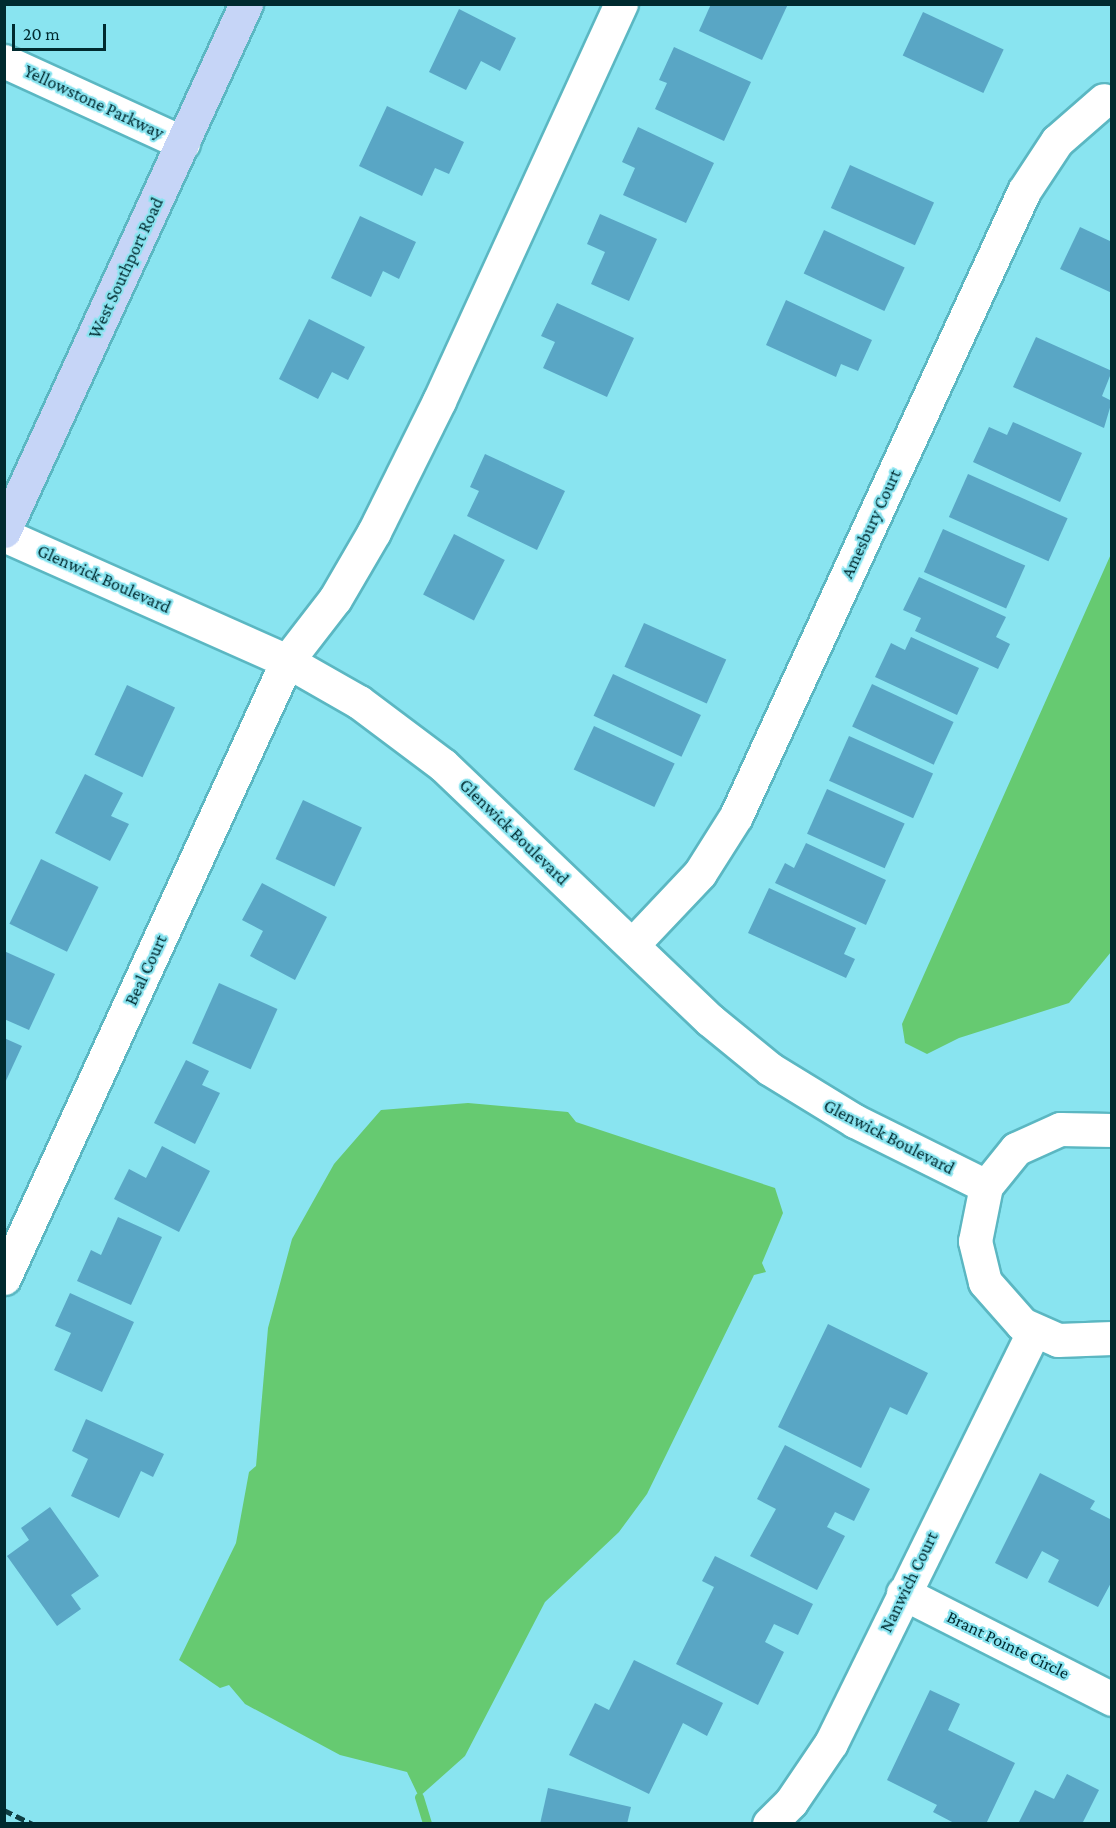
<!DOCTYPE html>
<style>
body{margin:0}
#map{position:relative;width:1116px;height:1828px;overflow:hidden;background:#89e4f0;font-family:"Crimson Pro",serif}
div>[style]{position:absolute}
.water>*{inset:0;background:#66ca71}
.stream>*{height:9px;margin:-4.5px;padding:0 4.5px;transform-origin:4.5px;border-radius:4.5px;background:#66ca71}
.building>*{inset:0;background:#59a6c5;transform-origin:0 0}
.roads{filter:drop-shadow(2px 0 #5bb7c2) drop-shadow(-2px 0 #5bb7c2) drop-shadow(0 2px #5bb7c2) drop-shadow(0 -2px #5bb7c2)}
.minor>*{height:33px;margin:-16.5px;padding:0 16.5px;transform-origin:16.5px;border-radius:16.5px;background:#fff}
.major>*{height:33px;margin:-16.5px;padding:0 16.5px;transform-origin:16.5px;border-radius:16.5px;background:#c6d5f7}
.rail>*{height:4.5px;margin-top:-2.25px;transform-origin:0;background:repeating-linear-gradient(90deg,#0e3e43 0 9px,transparent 0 13.5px)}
span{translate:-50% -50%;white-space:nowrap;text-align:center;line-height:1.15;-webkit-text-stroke:4.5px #89e4f0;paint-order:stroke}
.street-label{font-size:18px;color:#002a2f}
.frame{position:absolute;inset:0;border:6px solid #002a2f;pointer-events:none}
.scale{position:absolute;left:12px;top:24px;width:94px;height:27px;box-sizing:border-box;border:3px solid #002a2f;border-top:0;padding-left:8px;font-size:18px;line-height:21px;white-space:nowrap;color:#002a2f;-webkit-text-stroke:4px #89e4f0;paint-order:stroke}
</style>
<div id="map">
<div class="water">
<i style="clip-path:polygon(1111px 554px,1111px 952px,1069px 1003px,959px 1038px,927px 1054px,905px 1043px,902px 1024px)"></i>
<i style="clip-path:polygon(468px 1103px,568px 1112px,576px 1122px,775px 1188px,783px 1213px,762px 1263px,766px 1272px,754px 1275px,647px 1494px,619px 1532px,545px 1602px,465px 1756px,419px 1797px,407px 1772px,340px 1755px,245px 1704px,229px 1685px,220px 1688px,179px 1660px,236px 1543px,249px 1472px,256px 1466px,268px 1328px,292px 1239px,334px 1164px,381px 1110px)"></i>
</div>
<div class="stream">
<i style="left:419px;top:1797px;width:28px;rotate:73deg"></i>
</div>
<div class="building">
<i style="clip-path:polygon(711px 4px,788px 4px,762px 60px,699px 31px)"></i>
<i style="clip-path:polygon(459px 9px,516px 38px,500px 71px,481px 61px,466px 90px,429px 72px)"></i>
<i style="left:923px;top:12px;width:89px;height:48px;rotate:25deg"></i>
<i style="clip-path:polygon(674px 47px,751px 82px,724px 141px,655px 109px,667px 83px,659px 80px)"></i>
<i style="clip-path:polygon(387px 106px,464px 142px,449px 174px,435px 168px,422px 196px,359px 166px)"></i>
<i style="clip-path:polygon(638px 127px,714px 163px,686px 223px,623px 195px,635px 168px,622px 162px)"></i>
<i style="left:850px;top:165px;width:92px;height:47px;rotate:24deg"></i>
<i style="clip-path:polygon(600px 214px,657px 239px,629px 301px,591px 284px,605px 252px,587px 244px)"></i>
<i style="clip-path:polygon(360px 216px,416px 242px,399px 279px,383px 271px,371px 297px,331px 278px)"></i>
<i style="clip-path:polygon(1080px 227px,1112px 242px,1112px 293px,1060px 269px)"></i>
<i style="left:824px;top:230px;width:89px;height:48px;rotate:25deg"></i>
<i style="clip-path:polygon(786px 300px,872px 340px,858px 371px,841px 364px,836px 377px,766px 345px)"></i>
<i style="clip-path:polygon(557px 303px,634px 338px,607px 397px,543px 368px,555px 342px,541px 336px)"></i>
<i style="clip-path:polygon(309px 319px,365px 347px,348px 380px,332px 372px,318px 399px,279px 379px)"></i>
<i style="clip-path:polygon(1036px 337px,1112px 371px,1102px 396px,1112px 401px,1104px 428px,1013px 387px)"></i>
<i style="clip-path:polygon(1013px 422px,1082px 453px,1060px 502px,973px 462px,989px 427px,1007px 435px)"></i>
<i style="clip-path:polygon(485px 454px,565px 491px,537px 550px,467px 516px,479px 491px,470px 487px)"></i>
<i style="left:968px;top:474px;width:109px;height:47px;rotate:24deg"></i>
<i style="left:943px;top:529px;width:90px;height:47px;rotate:24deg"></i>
<i style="left:454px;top:534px;width:57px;height:68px;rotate:27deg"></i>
<i style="clip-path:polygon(919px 577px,1006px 617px,996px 637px,1010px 644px,998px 669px,915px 631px,921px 618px,903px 610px)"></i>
<i style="left:644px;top:623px;width:90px;height:48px;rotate:24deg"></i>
<i style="clip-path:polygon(911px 637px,979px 668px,957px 715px,875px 677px,891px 643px,905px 650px)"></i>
<i style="left:613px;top:674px;width:97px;height:46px;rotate:25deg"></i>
<i style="left:872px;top:684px;width:90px;height:47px;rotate:25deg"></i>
<i style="left:127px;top:685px;width:53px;height:77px;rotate:25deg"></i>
<i style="left:594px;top:726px;width:89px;height:48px;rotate:25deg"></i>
<i style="left:849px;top:736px;width:92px;height:49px;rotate:24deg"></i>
<i style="clip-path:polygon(85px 774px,123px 793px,111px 816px,129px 824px,110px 861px,55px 833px)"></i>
<i style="left:827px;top:789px;width:85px;height:49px;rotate:24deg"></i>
<i style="left:303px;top:800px;width:65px;height:65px;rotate:25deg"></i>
<i style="clip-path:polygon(806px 843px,886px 880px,866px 925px,775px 883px,785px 863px,794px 868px)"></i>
<i style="left:41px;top:859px;width:64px;height:72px;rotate:26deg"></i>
<i style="clip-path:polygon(262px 883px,327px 917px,295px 980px,250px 956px,263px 931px,242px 920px)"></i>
<i style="clip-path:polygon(769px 888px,856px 928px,844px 954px,855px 959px,846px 978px,748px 933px)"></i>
<i style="clip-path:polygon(4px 951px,55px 974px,29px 1030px,4px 1019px)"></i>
<i style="left:219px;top:983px;width:64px;height:66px;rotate:24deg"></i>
<i style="clip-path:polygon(4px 1038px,22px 1046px,4px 1085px)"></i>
<i style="clip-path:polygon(186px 1060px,209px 1071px,202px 1085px,220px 1093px,195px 1144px,154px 1123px)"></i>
<i style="clip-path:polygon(162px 1146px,210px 1171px,179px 1232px,114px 1199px,129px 1169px,146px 1178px)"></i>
<i style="clip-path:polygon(118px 1217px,162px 1237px,131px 1305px,77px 1281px,91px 1250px,101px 1255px)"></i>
<i style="clip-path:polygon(70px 1293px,134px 1322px,102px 1392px,54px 1370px,71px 1333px,55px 1326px)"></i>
<i style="clip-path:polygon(828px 1324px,928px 1373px,907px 1415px,890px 1407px,861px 1468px,778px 1427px)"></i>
<i style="clip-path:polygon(86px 1419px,164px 1454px,153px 1477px,141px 1471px,119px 1518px,71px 1496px,88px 1459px,72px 1451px)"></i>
<i style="clip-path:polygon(785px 1445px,870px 1489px,854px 1521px,835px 1512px,827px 1527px,845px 1536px,817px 1590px,750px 1556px,776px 1509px,757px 1499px)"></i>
<i style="clip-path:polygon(1040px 1473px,1095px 1501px,1090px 1509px,1112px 1520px,1112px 1581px,1098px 1607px,1048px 1582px,1059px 1560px,1042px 1551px,1027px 1579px,995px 1563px)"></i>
<i style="clip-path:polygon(50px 1507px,99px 1576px,71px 1595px,81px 1609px,57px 1626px,7px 1556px,29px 1540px,21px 1528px)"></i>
<i style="clip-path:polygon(715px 1556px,813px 1604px,798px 1635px,774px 1624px,765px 1642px,784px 1652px,758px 1705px,676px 1664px,714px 1587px,702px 1581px)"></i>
<i style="clip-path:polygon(634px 1660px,723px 1703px,707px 1736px,683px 1723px,649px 1794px,569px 1755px,595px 1703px,609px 1710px)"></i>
<i style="clip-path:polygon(930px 1690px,960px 1704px,948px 1730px,1015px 1763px,986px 1824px,956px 1824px,933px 1812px,937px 1805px,887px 1780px)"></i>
<i style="clip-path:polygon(1067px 1774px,1099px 1790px,1082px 1824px,1018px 1824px,1035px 1790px,1054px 1799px)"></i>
<i style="clip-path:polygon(548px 1788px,631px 1807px,627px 1824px,540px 1824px)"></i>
</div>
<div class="roads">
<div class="minor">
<i style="left:4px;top:61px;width:197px;rotate:24.6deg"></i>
<i style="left:4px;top:535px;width:310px;rotate:24deg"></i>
<i style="left:287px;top:661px;width:83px;rotate:29.7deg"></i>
<i style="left:359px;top:702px;width:105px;rotate:36.9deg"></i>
<i style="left:443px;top:765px;width:369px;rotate:43.7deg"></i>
<i style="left:710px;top:1020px;width:77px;rotate:39.2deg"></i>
<i style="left:770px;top:1069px;width:100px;rotate:31.5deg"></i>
<i style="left:855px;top:1121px;width:146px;rotate:26.4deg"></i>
<i style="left:632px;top:945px;width:99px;rotate:-46.6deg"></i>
<i style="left:700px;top:873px;width:67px;rotate:-57.7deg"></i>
<i style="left:736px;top:816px;width:688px;rotate:-65.26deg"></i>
<i style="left:1024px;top:191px;width:60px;rotate:-56.6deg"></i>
<i style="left:1057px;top:141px;width:62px;rotate:-41.1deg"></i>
<i style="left:1112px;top:1130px;width:52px;rotate:-178.9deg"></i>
<i style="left:1060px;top:1129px;width:48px;rotate:155.6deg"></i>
<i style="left:1016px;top:1149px;width:48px;rotate:129deg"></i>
<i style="left:986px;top:1186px;width:56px;rotate:101.3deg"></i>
<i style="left:975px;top:1241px;width:42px;rotate:76.3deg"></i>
<i style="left:985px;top:1282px;width:56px;rotate:48.6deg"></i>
<i style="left:1022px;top:1324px;width:39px;rotate:24deg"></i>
<i style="left:1058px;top:1340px;width:54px;rotate:-2.1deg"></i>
<i style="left:4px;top:1278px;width:679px;rotate:-65.36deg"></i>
<i style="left:287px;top:661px;width:78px;rotate:-52.3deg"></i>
<i style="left:335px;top:599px;width:78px;rotate:-59.8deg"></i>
<i style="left:374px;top:532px;width:146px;rotate:-63.6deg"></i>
<i style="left:439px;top:401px;width:437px;rotate:-65.4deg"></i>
<i style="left:903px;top:1593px;width:234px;rotate:26.9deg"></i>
<i style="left:769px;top:1824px;width:31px;rotate:-45deg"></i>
<i style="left:791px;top:1802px;width:71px;rotate:-55.9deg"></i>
<i style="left:831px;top:1743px;width:459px;rotate:-63.8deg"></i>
</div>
<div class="major">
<i style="left:4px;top:531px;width:580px;rotate:-65.34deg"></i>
</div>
</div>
<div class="rail">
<i style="left:4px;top:1810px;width:32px;rotate:26deg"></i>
</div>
<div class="street-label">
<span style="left:94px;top:102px;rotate:25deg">Yellowstone Parkway</span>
<span style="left:126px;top:268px;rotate:-65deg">West Southport Road</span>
<span style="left:871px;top:524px;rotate:-65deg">Amesbury Court</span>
<span style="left:104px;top:579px;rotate:24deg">Glenwick Boulevard</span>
<span style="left:514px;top:832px;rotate:44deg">Glenwick Boulevard</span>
<span style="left:146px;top:970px;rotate:-65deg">Beal Court</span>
<span style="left:889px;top:1137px;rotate:27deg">Glenwick Boulevard</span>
<span style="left:909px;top:1582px;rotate:-64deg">Nanwich Court</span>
<span style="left:1008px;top:1645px;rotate:26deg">Brant Pointe Circle</span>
</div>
<div class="frame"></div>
<div class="scale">20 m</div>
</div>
